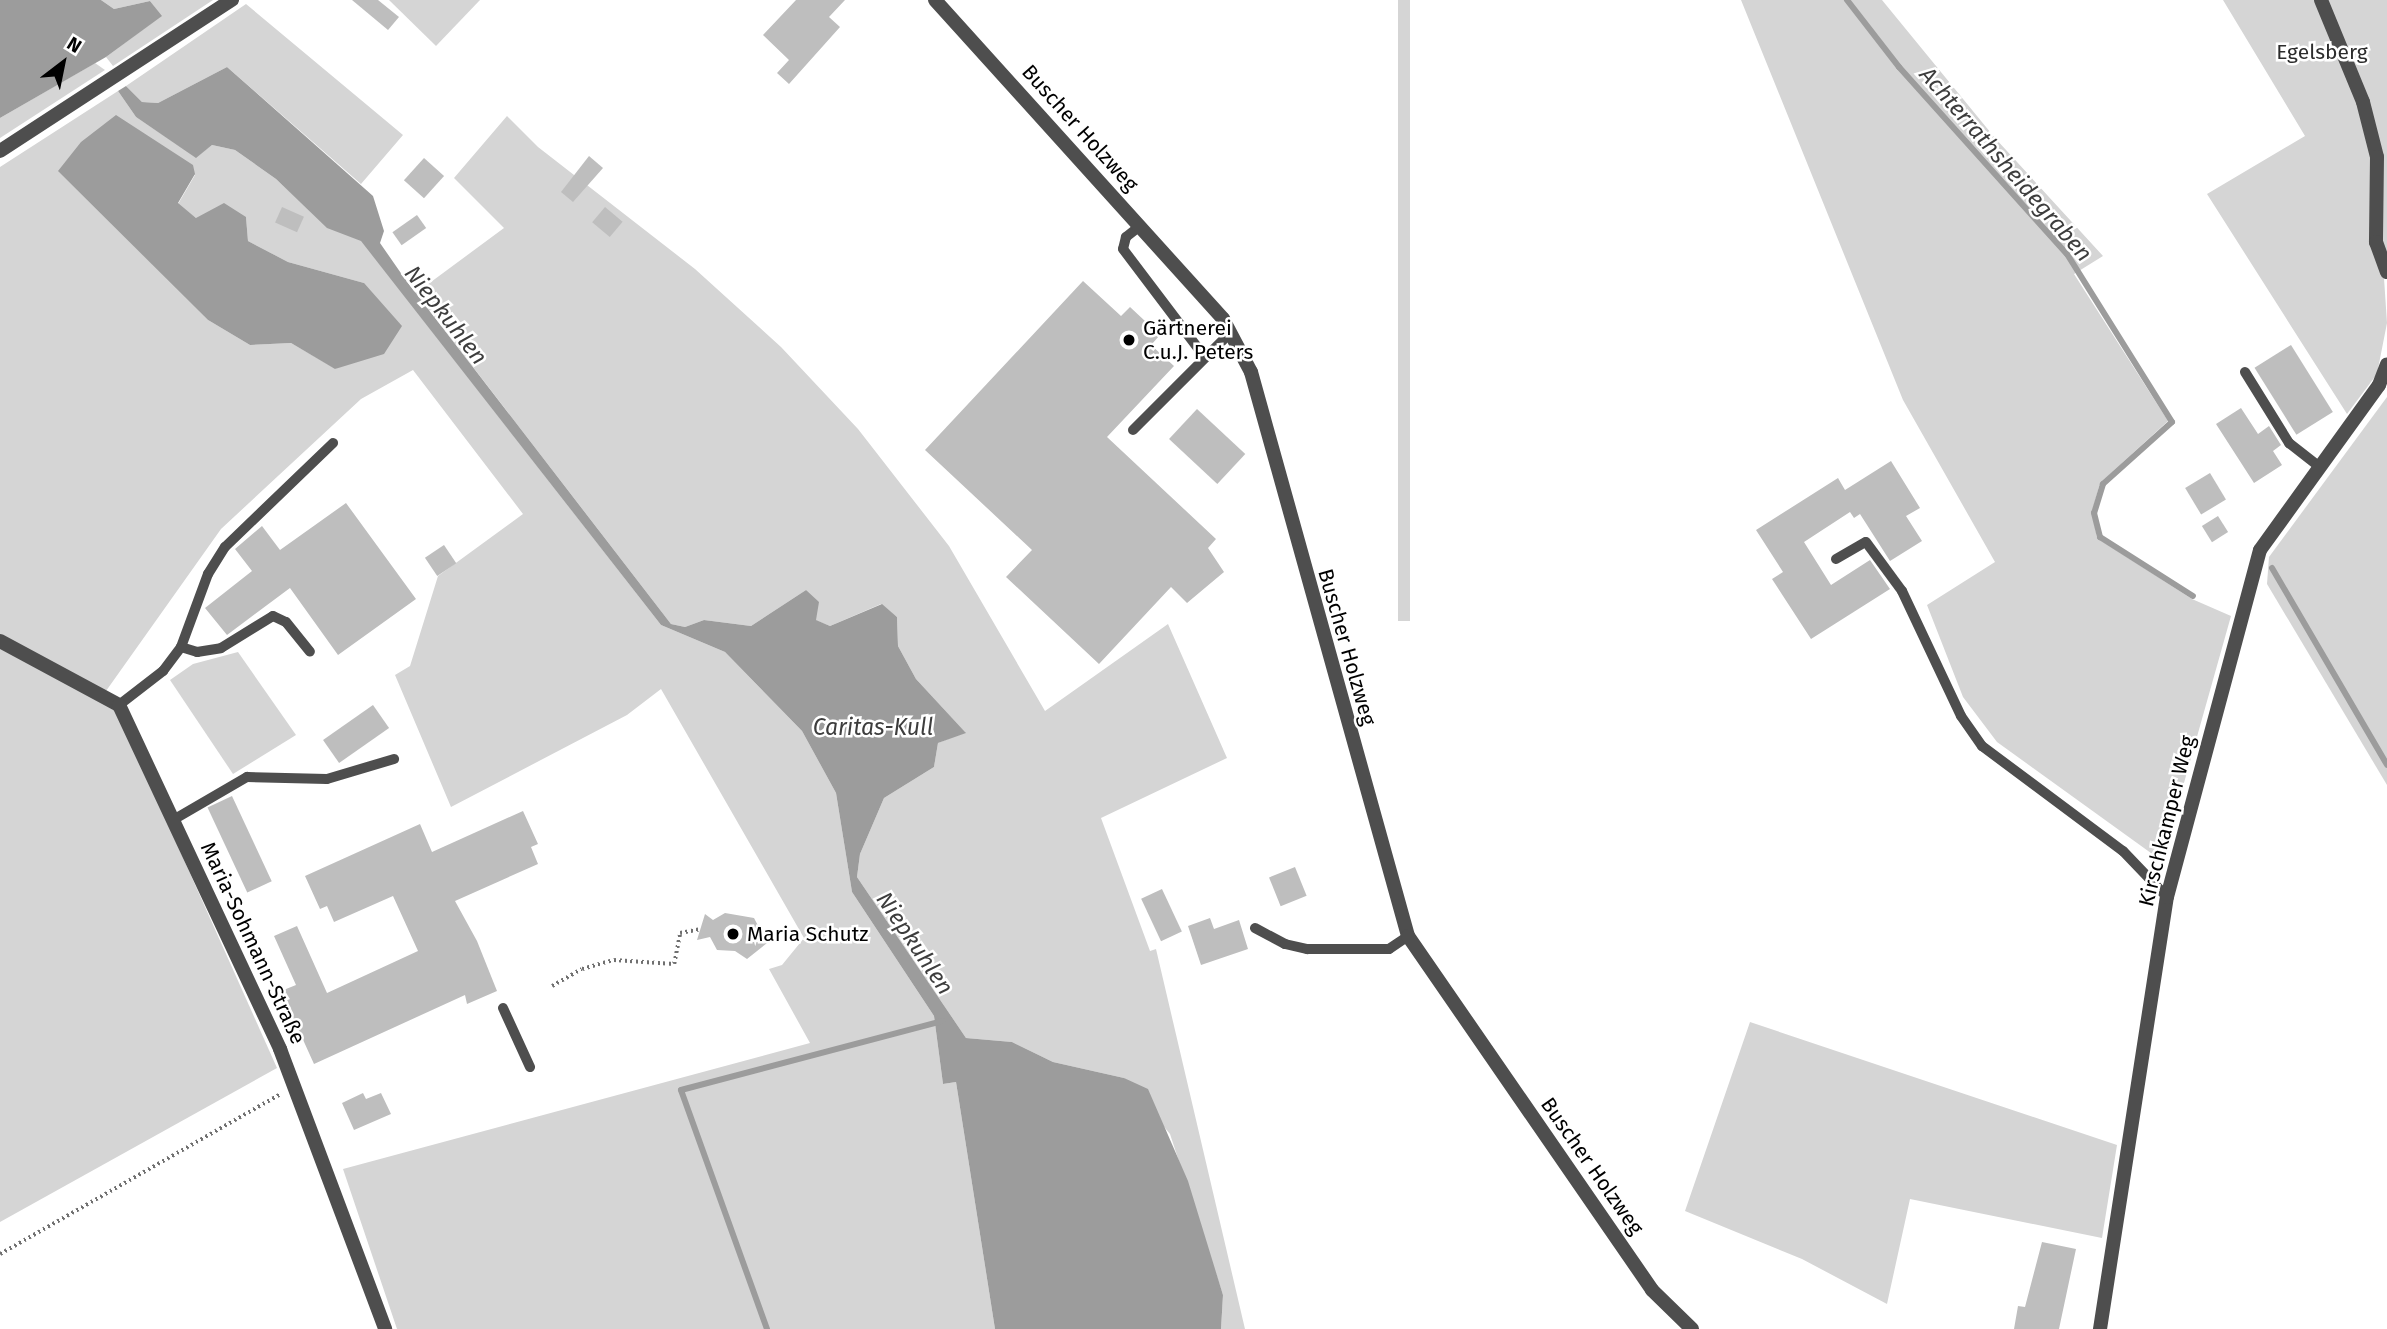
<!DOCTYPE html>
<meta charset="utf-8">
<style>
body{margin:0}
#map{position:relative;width:2387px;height:1329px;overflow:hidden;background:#fff;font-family:"Fira Sans",sans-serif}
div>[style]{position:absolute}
.green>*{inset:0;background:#d5d5d5;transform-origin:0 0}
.water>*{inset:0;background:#9c9c9c}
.stream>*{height:6px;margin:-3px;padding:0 3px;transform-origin:3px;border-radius:3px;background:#9c9c9c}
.building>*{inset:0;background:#bebebe;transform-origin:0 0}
.path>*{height:3.5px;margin-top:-1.75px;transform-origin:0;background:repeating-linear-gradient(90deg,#707070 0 2px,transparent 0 5.5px)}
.service>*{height:10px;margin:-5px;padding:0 5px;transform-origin:5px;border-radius:5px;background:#4e4e4e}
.minor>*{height:14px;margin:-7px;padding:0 7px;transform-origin:7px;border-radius:7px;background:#4e4e4e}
.dots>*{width:19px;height:19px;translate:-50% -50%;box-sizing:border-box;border:4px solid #fff;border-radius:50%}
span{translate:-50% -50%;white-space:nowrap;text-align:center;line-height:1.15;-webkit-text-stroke:5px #fff;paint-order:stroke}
.park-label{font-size:21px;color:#2c2c2c}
.street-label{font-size:21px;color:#000}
.poi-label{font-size:21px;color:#000}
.left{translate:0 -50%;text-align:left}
.water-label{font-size:23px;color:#3d3d3d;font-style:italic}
.north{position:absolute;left:28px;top:28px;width:70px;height:70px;-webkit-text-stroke:5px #fff;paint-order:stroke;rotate:32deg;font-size:19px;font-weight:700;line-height:28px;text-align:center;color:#000}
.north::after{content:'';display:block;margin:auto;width:24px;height:32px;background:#000;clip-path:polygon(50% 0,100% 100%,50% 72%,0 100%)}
</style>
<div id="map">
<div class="green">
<i style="clip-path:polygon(101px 0,213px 0,113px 66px,106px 57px,161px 16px,150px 1px,114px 9px)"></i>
<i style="clip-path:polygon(389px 0,480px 0,436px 46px)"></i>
<i style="left:1398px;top:0;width:12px;height:621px"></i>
<i style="clip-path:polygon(1741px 0,1882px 0,1995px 138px,2103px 256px,2074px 274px,2168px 421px,2100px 483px,2092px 512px,2097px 538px,2192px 599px,2231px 616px,2162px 861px,1997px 742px,1963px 697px,1927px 605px,1995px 562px,1903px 400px)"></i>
<i style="clip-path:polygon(2223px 0,2387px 0,2387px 270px,2371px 244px,2384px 278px,2387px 323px,2377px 374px,2347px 414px,2207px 194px,2305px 136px)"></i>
<i style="clip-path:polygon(246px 4px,403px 135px,361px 184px,227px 67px,158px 103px,142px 102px,126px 86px)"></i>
<i style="clip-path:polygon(95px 63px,105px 70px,0 138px,0 118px)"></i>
<i style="clip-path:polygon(evenodd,118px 91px,136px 117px,196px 157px,212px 145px,235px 150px,276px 179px,327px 227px,361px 240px,661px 625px,725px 652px,802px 731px,836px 793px,852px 892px,934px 1016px,943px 1084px,956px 1082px,995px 1329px,397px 1329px,343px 1169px,810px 1043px,769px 969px,782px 965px,804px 938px,661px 689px,627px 715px,451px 807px,395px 675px,410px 666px,438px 576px,523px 514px,413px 370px,361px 399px,221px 529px,106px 691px,0 634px,0 167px,118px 91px,59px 170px,195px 175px,178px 204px,196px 218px,246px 217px,248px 241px,288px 262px,364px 283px,336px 369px,291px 343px,250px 345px,208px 320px,59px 170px)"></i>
<i style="clip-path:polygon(507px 116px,538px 147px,695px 269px,781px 347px,858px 429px,949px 546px,1045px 711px,1168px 624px,1227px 758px,1101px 818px,1150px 951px,1156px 949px,1245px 1329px,1221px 1329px,1223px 1295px,1170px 1134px,1124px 1078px,1053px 1062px,1012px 1042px,966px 1038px,857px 877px,860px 854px,884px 798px,934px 767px,938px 743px,965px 732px,916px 679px,898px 646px,897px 617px,881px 604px,830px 626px,815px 620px,806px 590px,751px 626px,704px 620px,685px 627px,671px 624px,416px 293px,504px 228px,454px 178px)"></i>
<i style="clip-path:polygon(2387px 397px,2387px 785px,2267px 584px,2269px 557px)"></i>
<i style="clip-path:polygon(0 647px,117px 710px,277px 1068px,0 1222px)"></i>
<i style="clip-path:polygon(238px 652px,296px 735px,233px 774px,170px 680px,193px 664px)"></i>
<i style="clip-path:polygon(1750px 1022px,2117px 1145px,2102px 1238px,1910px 1199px,1887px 1304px,1802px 1259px,1685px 1211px)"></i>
</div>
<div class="water">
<i style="clip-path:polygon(0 0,101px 0,114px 9px,150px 1px,162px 16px,106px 57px,0 118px)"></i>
<i style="clip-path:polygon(227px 67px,373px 196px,384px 231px,380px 243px,405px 279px,671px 624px,685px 627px,704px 620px,751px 626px,806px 590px,819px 602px,816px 620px,830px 626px,882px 604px,897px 617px,898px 646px,916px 679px,966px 733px,938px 743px,934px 767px,884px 798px,860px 854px,857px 877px,966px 1038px,1012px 1042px,1053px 1062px,1124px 1078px,1148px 1089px,1188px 1181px,1223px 1295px,1221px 1329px,995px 1329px,956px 1082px,943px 1084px,934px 1016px,852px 892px,836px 793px,802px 731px,725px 652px,661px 625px,361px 241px,327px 228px,276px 179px,235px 150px,212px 145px,196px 158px,136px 117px,118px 91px,126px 86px,142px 102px,158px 103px)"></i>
<i style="clip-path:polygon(116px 115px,193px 165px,195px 174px,178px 203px,196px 218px,224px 203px,246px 217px,248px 241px,288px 262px,364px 283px,402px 326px,384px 354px,335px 369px,291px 343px,250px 345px,208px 320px,58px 171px,81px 142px)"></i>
</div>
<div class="stream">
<i style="left:1847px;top:0;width:85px;rotate:52.2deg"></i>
<i style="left:1899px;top:67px;width:251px;rotate:48.1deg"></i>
<i style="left:2067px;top:254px;width:198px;rotate:58deg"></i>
<i style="left:2172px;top:422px;width:93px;rotate:138.1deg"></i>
<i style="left:2103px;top:484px;width:30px;rotate:107deg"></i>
<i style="left:2094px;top:513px;width:25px;rotate:76deg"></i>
<i style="left:2100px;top:537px;width:110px;rotate:32.4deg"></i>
<i style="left:2272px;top:568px;width:228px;rotate:59.7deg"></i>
<i style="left:767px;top:1329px;width:254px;rotate:-109.8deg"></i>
<i style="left:681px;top:1090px;width:270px;rotate:-14.8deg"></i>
</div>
<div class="building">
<i style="clip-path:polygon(352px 0,378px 0,399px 17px,388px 30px)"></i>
<i style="clip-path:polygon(796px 0,845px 0,829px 17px,840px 27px,789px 84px,777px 73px,789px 60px,763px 35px)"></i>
<i style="clip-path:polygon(589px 156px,603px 168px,573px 202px,561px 192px)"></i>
<i style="left:424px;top:158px;width:27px;height:30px;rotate:42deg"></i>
<i style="left:282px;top:207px;width:24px;height:17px;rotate:24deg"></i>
<i style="left:605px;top:207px;width:23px;height:20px;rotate:40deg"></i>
<i style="left:417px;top:215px;width:16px;height:30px;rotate:55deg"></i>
<i style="clip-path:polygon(1083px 281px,1121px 316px,1130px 307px,1160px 335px,1151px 345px,1174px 366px,1107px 437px,1216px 539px,1208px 548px,1224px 572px,1187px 603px,1171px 587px,1099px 664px,1006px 577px,1032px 550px,925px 450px)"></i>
<i style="left:2291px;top:345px;width:79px;height:43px;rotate:58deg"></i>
<i style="clip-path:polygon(2241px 408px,2258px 434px,2269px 426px,2281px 445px,2273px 451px,2282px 465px,2254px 483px,2216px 424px)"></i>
<i style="left:1197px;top:409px;width:66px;height:41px;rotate:43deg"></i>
<i style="clip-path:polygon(1891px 461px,1920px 508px,1906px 516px,1922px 541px,1890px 561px,1860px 514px,1854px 518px,1850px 512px,1804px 542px,1831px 585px,1870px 560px,1890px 589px,1811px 639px,1772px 579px,1783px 572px,1756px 530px,1838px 478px,1845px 490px)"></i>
<i style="left:2210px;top:473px;width:31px;height:29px;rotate:59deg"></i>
<i style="clip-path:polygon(346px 503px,416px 599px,338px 655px,290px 588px,227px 635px,205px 608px,252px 571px,235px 549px,262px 526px,280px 550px)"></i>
<i style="left:2218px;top:516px;width:19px;height:19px;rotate:58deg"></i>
<i style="left:444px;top:545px;width:22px;height:23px;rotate:56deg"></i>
<i style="left:373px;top:705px;width:28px;height:61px;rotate:55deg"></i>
<i style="left:232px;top:796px;width:94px;height:27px;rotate:65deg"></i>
<i style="clip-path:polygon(523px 811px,538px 844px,531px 847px,538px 864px,455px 901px,477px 941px,497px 991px,467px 1004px,465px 995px,314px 1064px,281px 991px,296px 985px,274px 936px,297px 926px,327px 993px,418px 951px,393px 896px,334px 922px,327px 906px,320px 909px,305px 876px,420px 824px,432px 852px)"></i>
<i style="left:1295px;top:867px;width:31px;height:28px;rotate:68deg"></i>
<i style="left:1162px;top:889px;width:47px;height:23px;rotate:65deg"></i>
<i style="clip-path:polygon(725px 913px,754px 918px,767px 943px,747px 959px,735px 951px,717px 950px,710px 937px,697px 940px,705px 914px,713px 920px)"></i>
<i style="clip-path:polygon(1210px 918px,1214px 929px,1239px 920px,1248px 949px,1201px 965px,1188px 926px)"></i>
<i style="clip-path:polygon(363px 1093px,366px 1099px,381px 1093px,391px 1114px,354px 1130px,342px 1103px)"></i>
<i style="clip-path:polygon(2042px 1242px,2076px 1249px,2059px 1329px,2014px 1329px,2018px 1306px,2025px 1307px)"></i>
</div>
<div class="path">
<i style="left:552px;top:986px;width:34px;rotate:-30deg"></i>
<i style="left:582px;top:969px;width:33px;rotate:-16deg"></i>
<i style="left:614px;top:960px;width:60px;rotate:3.8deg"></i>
<i style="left:674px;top:964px;width:32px;rotate:-79deg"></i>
<i style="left:680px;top:933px;width:20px;rotate:-11deg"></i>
<i style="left:0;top:1254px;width:323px;rotate:-29.7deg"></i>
</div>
<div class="service">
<i style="left:1140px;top:226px;width:18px;rotate:142deg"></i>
<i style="left:1126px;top:237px;width:12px;rotate:104deg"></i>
<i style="left:1123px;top:249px;width:134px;rotate:52.9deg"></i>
<i style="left:2245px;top:372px;width:84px;rotate:58.2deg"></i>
<i style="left:2289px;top:443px;width:39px;rotate:38deg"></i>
<i style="left:1133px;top:430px;width:137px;rotate:-45deg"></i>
<i style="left:1836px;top:559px;width:34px;rotate:-30deg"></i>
<i style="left:1866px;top:542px;width:61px;rotate:53.7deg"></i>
<i style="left:1902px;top:591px;width:138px;rotate:64.7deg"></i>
<i style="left:1961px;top:716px;width:37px;rotate:55deg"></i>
<i style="left:1982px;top:746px;width:176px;rotate:36.7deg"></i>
<i style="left:2123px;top:851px;width:64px;rotate:46.3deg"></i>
<i style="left:181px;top:647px;width:17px;rotate:17deg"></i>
<i style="left:197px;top:652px;width:24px;rotate:-9deg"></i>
<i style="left:221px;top:648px;width:61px;rotate:-31.6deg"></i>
<i style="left:273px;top:616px;width:14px;rotate:25deg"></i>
<i style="left:286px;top:622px;width:38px;rotate:51deg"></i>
<i style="left:119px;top:705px;width:56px;rotate:-37.7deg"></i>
<i style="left:163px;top:671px;width:30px;rotate:-53deg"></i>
<i style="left:181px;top:647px;width:78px;rotate:-69.7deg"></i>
<i style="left:208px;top:574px;width:32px;rotate:-58deg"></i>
<i style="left:225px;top:547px;width:150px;rotate:-43.9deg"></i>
<i style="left:173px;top:820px;width:86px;rotate:-30.2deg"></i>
<i style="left:247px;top:777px;width:80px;rotate:1.4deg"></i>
<i style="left:327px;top:779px;width:70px;rotate:-16.6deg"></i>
<i style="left:1255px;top:928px;width:34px;rotate:28deg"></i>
<i style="left:1285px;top:944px;width:23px;rotate:13deg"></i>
<i style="left:1307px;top:949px;width:82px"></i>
<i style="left:1389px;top:949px;width:23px;rotate:-34deg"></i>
<i style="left:503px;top:1008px;width:65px;rotate:65.4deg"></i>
</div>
<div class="minor">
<i style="left:935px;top:0;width:430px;rotate:47.9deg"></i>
<i style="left:1223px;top:319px;width:60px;rotate:62.2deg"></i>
<i style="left:1251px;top:372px;width:585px;rotate:74.44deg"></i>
<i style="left:1408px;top:936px;width:430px;rotate:55.4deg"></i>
<i style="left:1652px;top:1290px;width:56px;rotate:44.3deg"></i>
<i style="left:2321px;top:0;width:110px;rotate:67.6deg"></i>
<i style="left:2363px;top:102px;width:57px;rotate:75.7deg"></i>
<i style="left:2377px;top:157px;width:85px;rotate:90.7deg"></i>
<i style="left:2376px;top:242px;width:32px;rotate:70deg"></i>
<i style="left:0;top:151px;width:277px;rotate:-33.1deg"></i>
<i style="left:0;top:641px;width:135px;rotate:28.3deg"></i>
<i style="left:119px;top:705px;width:380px;rotate:64.9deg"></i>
<i style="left:280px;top:1049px;width:299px;rotate:69.4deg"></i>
<i style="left:2100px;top:1329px;width:437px;rotate:-81.2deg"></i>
<i style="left:2167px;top:897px;width:359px;rotate:-75deg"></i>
<i style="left:2260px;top:550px;width:203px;rotate:-54.2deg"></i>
<i style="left:2379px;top:385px;width:22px;rotate:-69deg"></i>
</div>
<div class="dots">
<i style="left:1129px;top:340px;background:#000"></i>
<i style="left:733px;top:934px;background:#000"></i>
</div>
<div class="park-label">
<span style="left:2322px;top:52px">Egelsberg</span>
</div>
<div class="street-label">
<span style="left:1080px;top:128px;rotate:48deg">Buscher Holzweg</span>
<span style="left:1347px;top:647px;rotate:74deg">Buscher Holzweg</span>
<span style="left:2167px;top:821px;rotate:-76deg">Kirschkamper Weg</span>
<span style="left:253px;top:943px;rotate:65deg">Maria-Sohmann-Straße</span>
<span style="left:1592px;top:1166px;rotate:55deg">Buscher Holzweg</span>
</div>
<div class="poi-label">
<span class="left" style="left:1143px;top:340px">Gärtnerei<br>C.u.J. Peters</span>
<span class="left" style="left:747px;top:934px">Maria Schutz</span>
</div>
<div class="water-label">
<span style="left:2006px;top:164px;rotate:49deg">Achterrathsheidegraben</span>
<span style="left:446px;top:315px;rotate:52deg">Niepkuhlen</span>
<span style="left:873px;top:727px">Caritas-Kull</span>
<span style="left:915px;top:943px;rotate:56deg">Niepkuhlen</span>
</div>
<div class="north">N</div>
</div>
